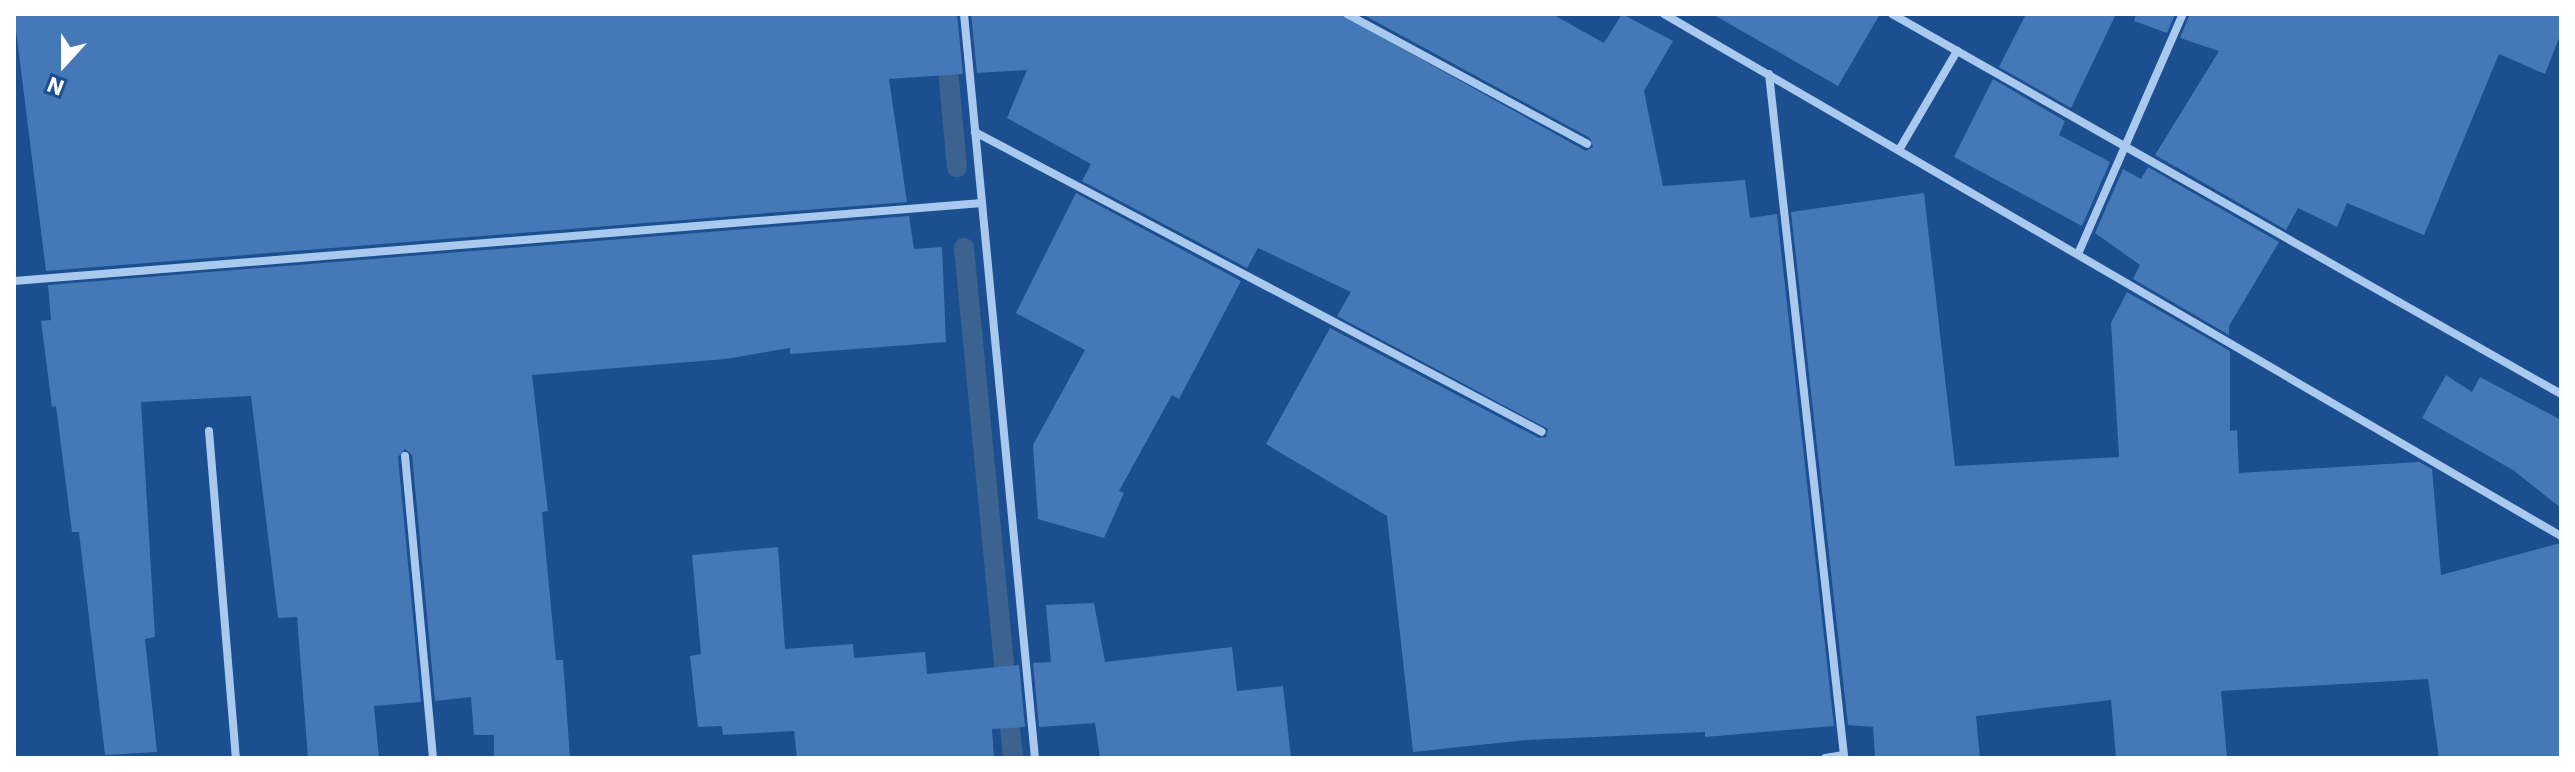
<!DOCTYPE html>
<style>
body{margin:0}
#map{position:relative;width:2575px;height:772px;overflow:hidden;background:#1b4f8f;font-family:"IBM Plex Sans",sans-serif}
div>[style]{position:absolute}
.stream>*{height:20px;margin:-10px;padding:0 10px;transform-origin:10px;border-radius:10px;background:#3c6290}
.building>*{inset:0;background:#4478b7}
.street>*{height:8px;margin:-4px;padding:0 4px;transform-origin:4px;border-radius:4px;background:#a9c9ee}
span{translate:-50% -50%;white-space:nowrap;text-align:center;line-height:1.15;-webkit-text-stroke:7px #1b4f8f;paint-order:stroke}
.frame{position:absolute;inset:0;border:16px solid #fff;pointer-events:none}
.north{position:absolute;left:24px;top:24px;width:80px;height:80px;-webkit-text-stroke:6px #1b4f8f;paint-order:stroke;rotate:201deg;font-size:22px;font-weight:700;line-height:32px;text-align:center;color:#fff}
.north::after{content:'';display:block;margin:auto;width:28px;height:36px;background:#fff;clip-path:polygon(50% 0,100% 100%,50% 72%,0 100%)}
</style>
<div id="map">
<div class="stream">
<i style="left:943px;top:14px;width:154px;rotate:84.8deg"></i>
<i style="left:964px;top:248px;width:512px;rotate:84.51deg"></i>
</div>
<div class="building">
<i style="clip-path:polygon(14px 14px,957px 14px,963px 74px,889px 79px,907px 202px,46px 271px)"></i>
<i style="clip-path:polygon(971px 14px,1340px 14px,1586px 151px,1593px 147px,1590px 138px,1362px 14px,1552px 14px,1604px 43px,1622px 14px,1673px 41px,1644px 91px,1663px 186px,1745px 180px,1750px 218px,1777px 214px,1834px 726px,1705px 737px,1705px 732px,1527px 740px,1413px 752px,1387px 516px,1266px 444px,1330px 328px,1539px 438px,1546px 437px,1548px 429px,1337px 316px,1351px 292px,1258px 248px,1247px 268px,1082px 181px,1091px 164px,1007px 118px,1027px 70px,977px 73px)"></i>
<i style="clip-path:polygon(1712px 14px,1880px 14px,1838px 86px)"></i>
<i style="clip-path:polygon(2026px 14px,2116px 14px,2071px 108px,1999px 67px)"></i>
<i style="clip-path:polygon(2136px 14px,2175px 14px,2167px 33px,2134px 21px)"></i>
<i style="clip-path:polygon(2190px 14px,2561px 14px,2561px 33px,2545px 74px,2499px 54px,2424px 235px,2347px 203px,2337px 227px,2298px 208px,2286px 230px,2155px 155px,2219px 51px,2180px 38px)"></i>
<i style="clip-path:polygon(1993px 79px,2065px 121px,2059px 135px,2110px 162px,2082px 226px,1954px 157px)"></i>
<i style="clip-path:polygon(2148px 167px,2279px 242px,2229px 326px,2229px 335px,2133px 279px,2140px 265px,2095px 233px,2123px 169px,2141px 179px)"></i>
<i style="clip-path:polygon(1076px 193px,1241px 281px,1179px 399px,1172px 395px,1119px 491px,1124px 493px,1104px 538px,1038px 519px,1033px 445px,1085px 350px,1016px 313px)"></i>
<i style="clip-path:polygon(1924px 193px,1955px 466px,2119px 457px,2111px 323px,2127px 292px,2230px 351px,2230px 431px,2237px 430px,2239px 473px,2419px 462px,2432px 469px,2441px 575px,2561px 543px,2561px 758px,2439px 758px,2428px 679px,2221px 691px,2227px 758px,2116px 758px,2111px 700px,1976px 716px,1980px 758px,1875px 758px,1873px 727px,1848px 725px,1791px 212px)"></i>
<i style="clip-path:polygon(909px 216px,914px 249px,942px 247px,946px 342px,790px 354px,790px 348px,726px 359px,532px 375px,548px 511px,542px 512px,556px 660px,563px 660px,570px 758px,494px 758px,494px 735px,474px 735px,471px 697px,435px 701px,412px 455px,405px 449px,398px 457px,421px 702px,374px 706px,379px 758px,308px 758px,297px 617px,278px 618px,251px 396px,141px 402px,155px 637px,145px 639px,157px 752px,105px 755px,79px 532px,72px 532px,56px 406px,52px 407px,41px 321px,51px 320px,48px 285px)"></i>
<i style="clip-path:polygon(2446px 375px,2472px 392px,2480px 377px,2561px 420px,2561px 508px,2513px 470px,2422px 418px)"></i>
<i style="clip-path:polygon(778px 547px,785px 649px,853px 644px,854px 658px,925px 652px,927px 674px,1019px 665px,1025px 727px,992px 729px,994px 758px,797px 758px,794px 731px,723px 735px,722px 726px,698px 727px,690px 656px,701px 654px,692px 555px)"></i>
<i style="clip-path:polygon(1094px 603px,1105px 662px,1232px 647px,1237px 691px,1283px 686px,1291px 758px,1100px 758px,1095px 723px,1039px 727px,1033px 663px,1051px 662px,1046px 605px)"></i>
</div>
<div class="street">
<i style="left:964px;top:14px;width:747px;rotate:84.55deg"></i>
<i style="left:1347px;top:14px;width:273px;rotate:28.4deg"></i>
<i style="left:1664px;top:14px;width:1038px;rotate:30.2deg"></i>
<i style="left:1892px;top:14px;width:769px;rotate:29.6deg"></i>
<i style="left:1769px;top:74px;width:685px;rotate:83.72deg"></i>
<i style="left:1844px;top:755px;width:19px;rotate:171deg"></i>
<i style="left:975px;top:132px;width:641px;rotate:27.88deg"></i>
<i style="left:1899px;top:150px;width:115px;rotate:-59.6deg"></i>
<i style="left:2078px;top:254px;width:262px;rotate:-66.4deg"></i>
<i style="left:14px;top:281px;width:971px;rotate:-4.61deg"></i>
<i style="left:209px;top:431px;width:328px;rotate:85.3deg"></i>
<i style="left:405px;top:456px;width:303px;rotate:84.7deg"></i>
</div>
<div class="frame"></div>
<div class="north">N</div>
</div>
